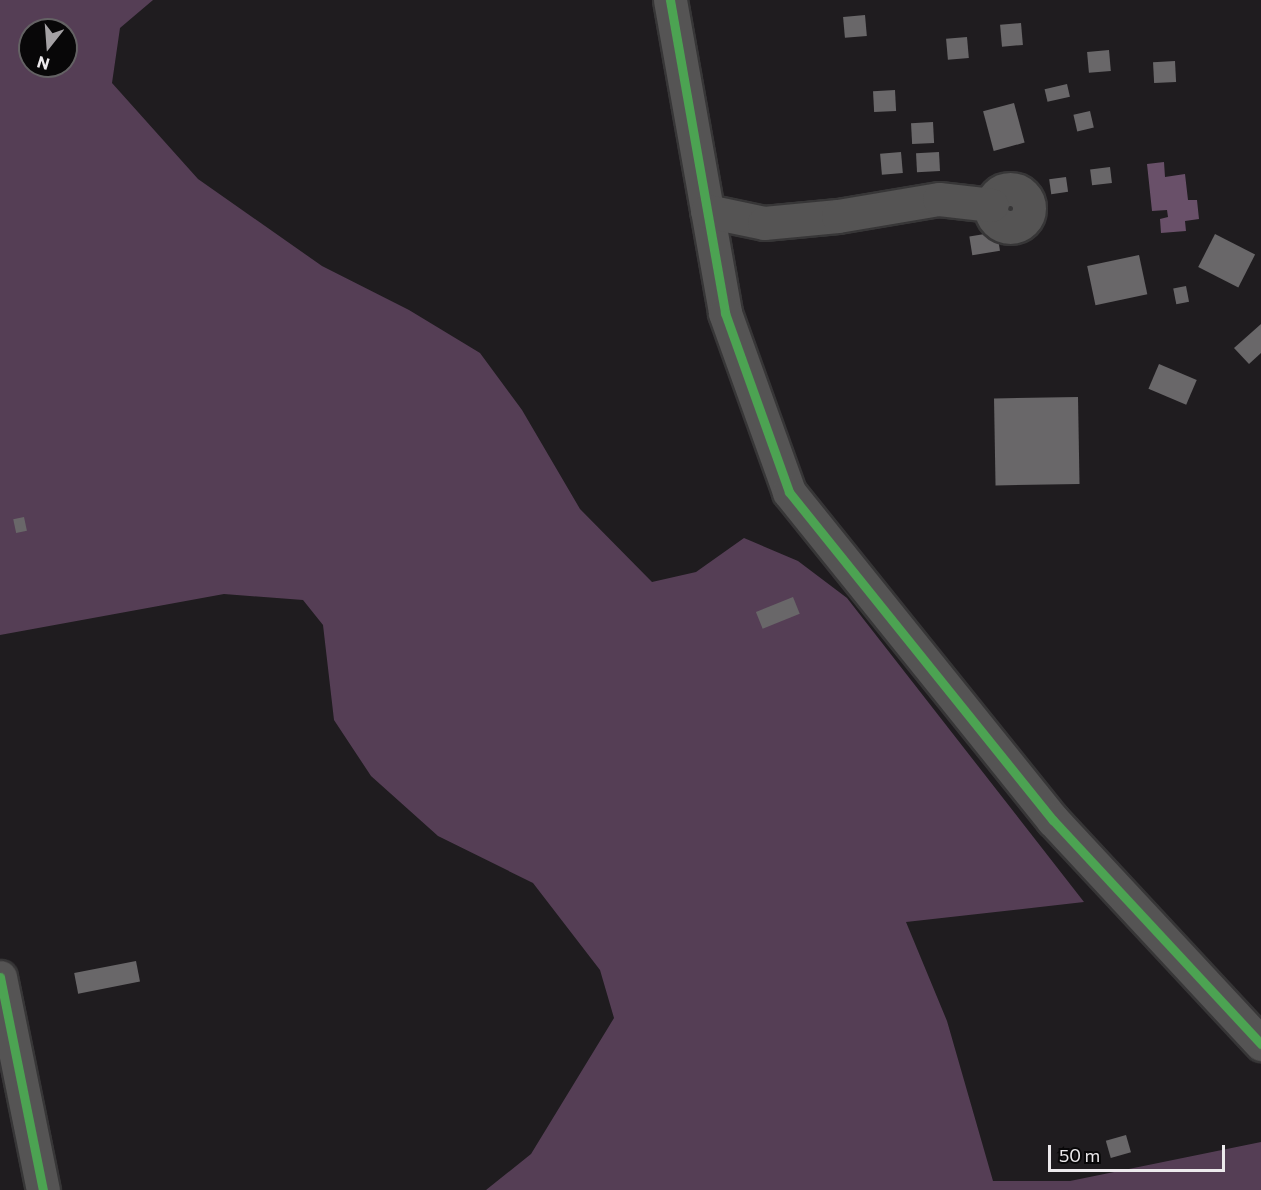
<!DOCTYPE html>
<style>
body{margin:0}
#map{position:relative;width:1261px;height:1190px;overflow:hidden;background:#1f1c1f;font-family:Commissioner,sans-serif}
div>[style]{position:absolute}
.forest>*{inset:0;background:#553e55}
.water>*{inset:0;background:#695069}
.building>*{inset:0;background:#696769;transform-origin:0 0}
.roads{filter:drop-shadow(2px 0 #373637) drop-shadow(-2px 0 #373637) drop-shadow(0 2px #373637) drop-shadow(0 -2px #373637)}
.minor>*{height:33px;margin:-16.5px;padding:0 16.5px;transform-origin:16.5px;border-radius:16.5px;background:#555454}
.minor>.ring{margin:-16.5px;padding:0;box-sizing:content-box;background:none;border:33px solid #555454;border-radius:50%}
.cycleway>*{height:9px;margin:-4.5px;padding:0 4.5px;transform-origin:4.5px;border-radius:4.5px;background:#4ca352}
span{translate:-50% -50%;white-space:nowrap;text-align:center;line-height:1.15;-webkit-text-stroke:6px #080708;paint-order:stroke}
.north{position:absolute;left:18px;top:18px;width:60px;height:60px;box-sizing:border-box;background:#080708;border:2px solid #646264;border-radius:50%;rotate:197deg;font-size:16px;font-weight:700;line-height:24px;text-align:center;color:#edeaed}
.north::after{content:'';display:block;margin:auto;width:21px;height:27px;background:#a5a2a5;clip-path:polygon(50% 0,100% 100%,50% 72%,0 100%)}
.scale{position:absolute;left:1048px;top:1145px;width:177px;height:27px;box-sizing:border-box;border:3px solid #edeaed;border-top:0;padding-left:8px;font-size:18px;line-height:21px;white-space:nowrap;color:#edeaed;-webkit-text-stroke:4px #080708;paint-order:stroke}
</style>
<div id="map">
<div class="forest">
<i style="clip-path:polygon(evenodd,0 0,153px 0,120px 28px,112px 83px,198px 179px,322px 266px,409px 310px,480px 353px,522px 410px,580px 509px,652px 582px,696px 572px,744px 538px,798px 561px,847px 598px,1084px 902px,906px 922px,947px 1021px,993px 1181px,1070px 1181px,1261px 1142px,1261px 1190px,486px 1190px,531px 1154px,614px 1018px,600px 970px,533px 883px,438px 836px,371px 776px,334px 720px,323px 625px,303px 600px,224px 594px,0 635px,0 0,30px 30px,66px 30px,66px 66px,30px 66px,30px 30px)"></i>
</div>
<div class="water">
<i style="clip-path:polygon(1164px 162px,1165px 177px,1185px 174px,1188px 200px,1197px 200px,1199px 219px,1185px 221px,1186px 231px,1161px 233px,1160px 219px,1168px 217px,1167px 210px,1152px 211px,1147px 164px)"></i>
</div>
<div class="building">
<i style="left:865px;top:15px;width:21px;height:22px;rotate:85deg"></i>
<i style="left:1021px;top:23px;width:22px;height:21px;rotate:85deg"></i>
<i style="left:967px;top:37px;width:21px;height:21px;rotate:85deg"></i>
<i style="left:1109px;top:50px;width:21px;height:22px;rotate:85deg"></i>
<i style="left:1175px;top:61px;width:21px;height:22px;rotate:87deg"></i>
<i style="left:1067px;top:84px;width:13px;height:23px;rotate:77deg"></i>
<i style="left:895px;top:90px;width:21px;height:22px;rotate:87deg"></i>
<i style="left:1014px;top:103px;width:41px;height:32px;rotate:75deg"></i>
<i style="left:1090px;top:111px;width:17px;height:17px;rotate:77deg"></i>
<i style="left:933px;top:122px;width:21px;height:22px;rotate:87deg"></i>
<i style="left:901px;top:152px;width:21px;height:21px;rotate:85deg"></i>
<i style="left:939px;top:152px;width:19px;height:23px;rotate:87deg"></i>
<i style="left:1110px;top:167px;width:16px;height:20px;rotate:83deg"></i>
<i style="left:1066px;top:177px;width:15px;height:17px;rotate:82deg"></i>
<i style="left:997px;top:232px;width:19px;height:28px;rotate:81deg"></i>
<i style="left:1215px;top:234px;width:45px;height:37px;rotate:27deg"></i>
<i style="left:1139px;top:255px;width:40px;height:53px;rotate:78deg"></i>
<i style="left:1186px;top:286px;width:16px;height:13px;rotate:79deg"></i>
<i style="clip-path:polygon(1261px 324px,1261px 353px,1249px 364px,1234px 348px)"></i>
<i style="left:1159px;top:364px;width:41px;height:27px;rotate:23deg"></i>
<i style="left:1078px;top:397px;width:87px;height:84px;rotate:89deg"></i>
<i style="left:24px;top:517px;width:14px;height:11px;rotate:78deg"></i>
<i style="left:793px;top:597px;width:18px;height:40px;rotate:68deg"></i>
<i style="left:136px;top:961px;width:21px;height:63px;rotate:79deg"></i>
<i style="left:1126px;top:1135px;width:18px;height:21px;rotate:74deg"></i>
</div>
<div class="roads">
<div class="minor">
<i style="left:670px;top:0;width:318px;rotate:80deg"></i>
<i style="left:725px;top:313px;width:190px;rotate:70.3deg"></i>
<i style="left:789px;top:492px;width:421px;rotate:51.2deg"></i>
<i style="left:1053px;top:820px;width:306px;rotate:47.1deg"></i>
<i class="ring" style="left:991px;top:189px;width:5px;height:5px"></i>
<i style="left:707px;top:211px;width:58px;rotate:11.9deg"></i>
<i style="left:764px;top:223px;width:74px;rotate:-5.4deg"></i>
<i style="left:838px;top:216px;width:102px;rotate:-9.6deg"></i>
<i style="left:939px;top:199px;width:53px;rotate:6.5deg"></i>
<i style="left:0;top:977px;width:217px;rotate:78.6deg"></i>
</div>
</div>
<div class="cycleway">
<i style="left:670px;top:0;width:318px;rotate:80deg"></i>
<i style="left:725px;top:313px;width:190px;rotate:70.3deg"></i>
<i style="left:789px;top:492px;width:421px;rotate:51.2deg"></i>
<i style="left:1053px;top:820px;width:306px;rotate:47.1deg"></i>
<i style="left:0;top:977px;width:217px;rotate:78.6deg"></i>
</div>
<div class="north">N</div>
<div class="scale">50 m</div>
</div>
